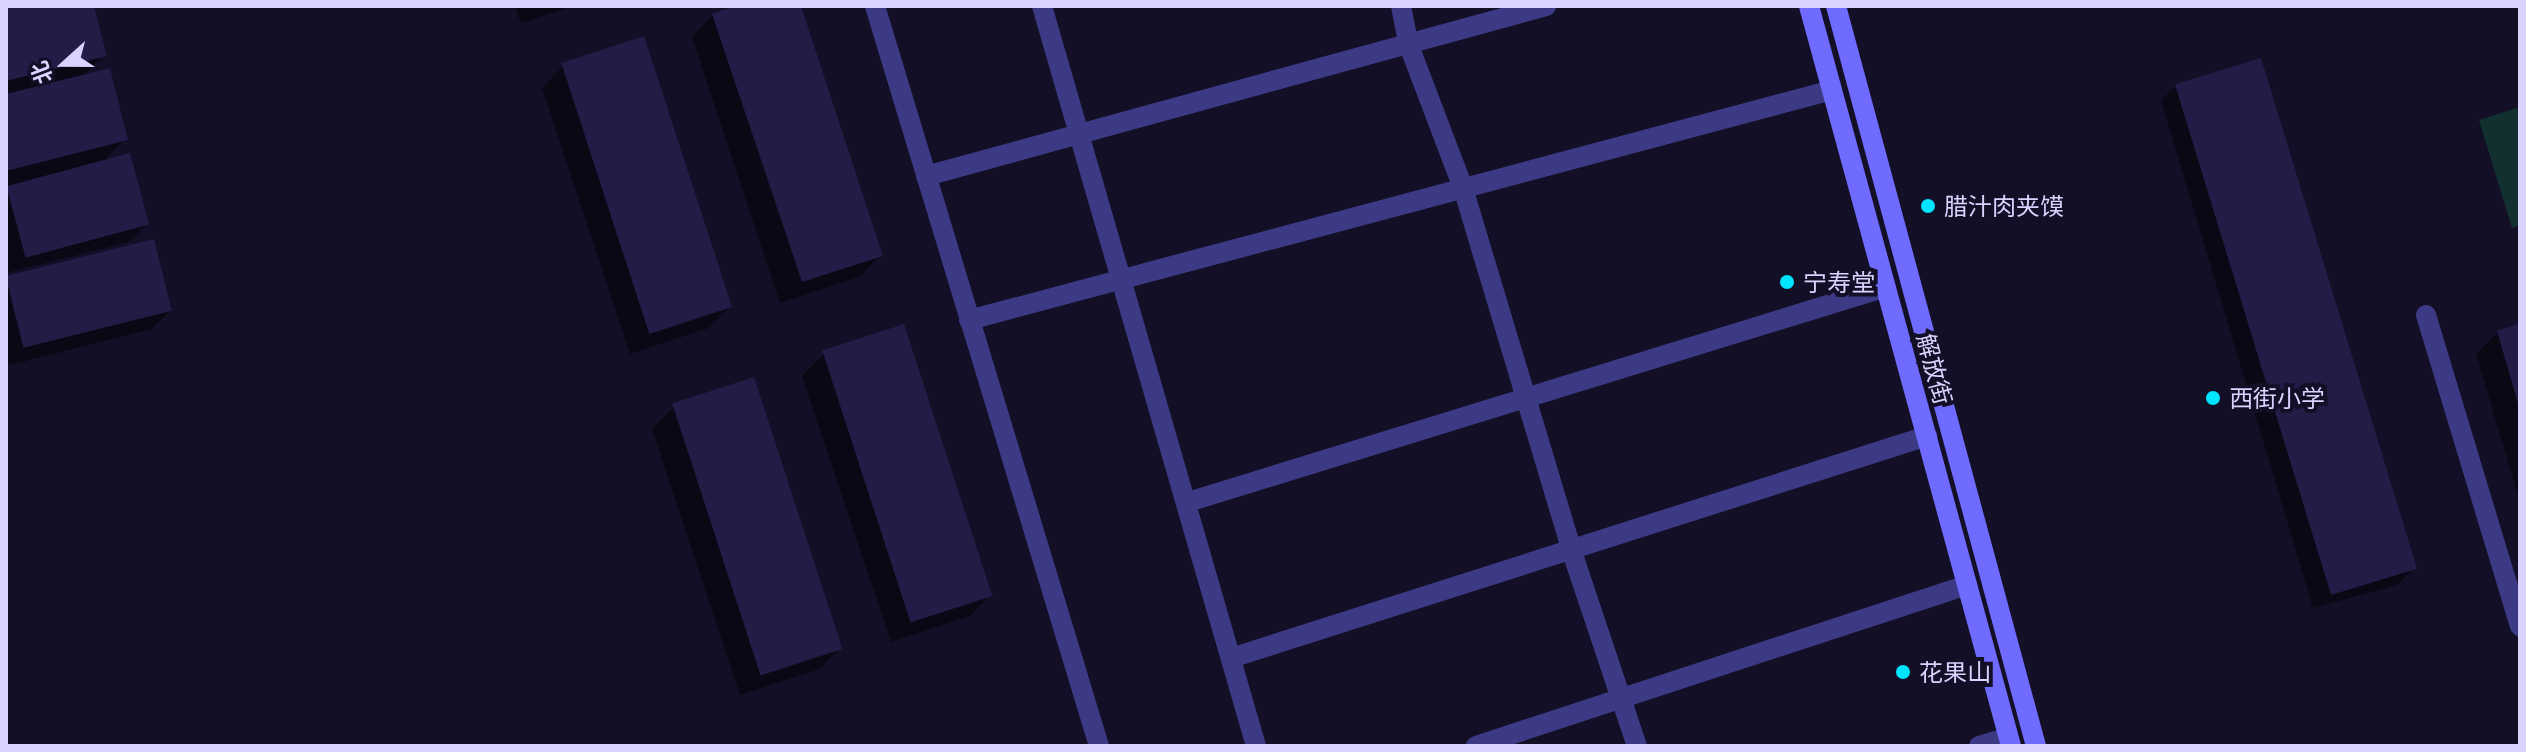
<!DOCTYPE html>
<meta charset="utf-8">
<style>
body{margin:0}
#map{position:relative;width:2526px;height:752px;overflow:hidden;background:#130f26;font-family:Lato,"Noto Sans SC",sans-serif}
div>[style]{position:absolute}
.green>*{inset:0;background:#12302f}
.shadow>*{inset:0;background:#0007}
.building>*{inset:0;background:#241b47;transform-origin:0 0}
.street>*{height:20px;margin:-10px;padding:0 10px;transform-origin:10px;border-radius:10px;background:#3d3a85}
.secondary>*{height:20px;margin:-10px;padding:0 10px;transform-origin:10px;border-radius:10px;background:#6f6bff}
.dots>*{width:22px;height:22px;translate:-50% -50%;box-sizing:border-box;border:4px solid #130f26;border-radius:50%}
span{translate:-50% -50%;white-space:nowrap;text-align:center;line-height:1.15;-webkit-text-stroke:8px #130f26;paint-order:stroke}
.poi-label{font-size:24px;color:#d9d4ff}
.left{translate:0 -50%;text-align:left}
.street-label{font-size:24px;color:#d9d4ff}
.frame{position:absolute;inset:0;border:8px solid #d9d4ff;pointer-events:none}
.north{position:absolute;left:24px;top:24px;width:80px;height:80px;-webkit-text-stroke:6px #130f26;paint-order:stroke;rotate:249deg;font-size:22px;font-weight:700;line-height:32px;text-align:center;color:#d9d4ff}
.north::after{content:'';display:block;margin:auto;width:28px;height:36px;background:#d9d4ff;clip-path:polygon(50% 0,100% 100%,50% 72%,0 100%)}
</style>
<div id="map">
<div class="green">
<i style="clip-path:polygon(2520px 107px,2520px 225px,2512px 228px,2479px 120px)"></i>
</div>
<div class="shadow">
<i style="clip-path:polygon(92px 6px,104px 55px,82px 77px,125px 139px,103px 162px,147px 224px,129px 242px,6px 273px,6px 7px)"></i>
<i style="clip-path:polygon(515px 6px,574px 6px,521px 23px)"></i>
<i style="clip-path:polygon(740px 6px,799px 6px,881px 255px,859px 277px,780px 303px,692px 37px,713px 15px)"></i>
<i style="clip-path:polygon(563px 66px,731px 306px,709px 328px,630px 354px,542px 88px)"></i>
<i style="clip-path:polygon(2176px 86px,2412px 570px,2397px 585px,2313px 608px,2161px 100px)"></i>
<i style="clip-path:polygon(6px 279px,170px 311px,152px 329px,6px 366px)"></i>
<i style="clip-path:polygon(2520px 325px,2520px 502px,2476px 354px,2498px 332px)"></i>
<i style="clip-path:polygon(824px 354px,991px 594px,970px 616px,891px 642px,802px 376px)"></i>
<i style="clip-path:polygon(674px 407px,841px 647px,820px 669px,740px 695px,652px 429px)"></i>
</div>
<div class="building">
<i style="clip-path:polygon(6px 6px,94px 6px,107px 56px,6px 81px)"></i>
<i style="clip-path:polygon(734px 6px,801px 6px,883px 256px,802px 282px,712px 14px)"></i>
<i style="left:644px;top:36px;width:285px;height:87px;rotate:72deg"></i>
<i style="left:2261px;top:58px;width:534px;height:90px;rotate:73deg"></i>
<i style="clip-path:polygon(110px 68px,128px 140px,6px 171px,6px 94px)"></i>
<i style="left:130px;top:153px;width:74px;height:128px;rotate:75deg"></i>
<i style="left:154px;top:239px;width:74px;height:153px;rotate:76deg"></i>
<i style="clip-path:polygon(2520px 323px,2520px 406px,2519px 407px,2497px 331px)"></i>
<i style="left:904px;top:324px;width:286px;height:86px;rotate:72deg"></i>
<i style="left:754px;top:377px;width:286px;height:86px;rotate:72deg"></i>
</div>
<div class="street">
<i style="left:875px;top:6px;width:773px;rotate:73.16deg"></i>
<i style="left:1042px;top:6px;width:770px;rotate:73.87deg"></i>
<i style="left:1401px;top:6px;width:38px;rotate:79deg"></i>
<i style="left:1408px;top:43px;width:155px;rotate:69.2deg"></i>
<i style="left:1463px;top:188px;width:377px;rotate:73.3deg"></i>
<i style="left:1571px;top:549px;width:208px;rotate:71.5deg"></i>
<i style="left:926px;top:176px;width:643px;rotate:-15.33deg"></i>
<i style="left:2426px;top:315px;width:325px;rotate:73.2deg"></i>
<i style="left:969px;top:320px;width:893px;rotate:-14.92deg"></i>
<i style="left:1188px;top:502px;width:730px;rotate:-17.12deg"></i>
<i style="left:1231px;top:658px;width:731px;rotate:-17.69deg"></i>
<i style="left:1476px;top:746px;width:517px;rotate:-18.15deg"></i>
<i style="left:1979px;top:746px;width:30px;rotate:-17deg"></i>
</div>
<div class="secondary">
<i style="left:1809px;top:6px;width:767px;rotate:74.73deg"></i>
<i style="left:1836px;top:6px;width:767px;rotate:74.88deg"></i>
</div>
<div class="dots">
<i style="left:1928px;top:206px;background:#00e5ff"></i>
<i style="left:1787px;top:282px;background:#00e5ff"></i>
<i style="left:2213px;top:398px;background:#00e5ff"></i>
<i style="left:1903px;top:672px;background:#00e5ff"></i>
</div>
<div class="poi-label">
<span class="left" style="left:1944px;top:206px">腊汁肉夹馍</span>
<span class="left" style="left:1803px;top:282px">宁寿堂</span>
<span class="left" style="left:2229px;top:398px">西街小学</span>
<span class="left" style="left:1919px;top:672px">花果山</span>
</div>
<div class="street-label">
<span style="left:1935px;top:369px;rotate:75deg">解放街</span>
</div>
<div class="frame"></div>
<div class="north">北</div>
</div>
